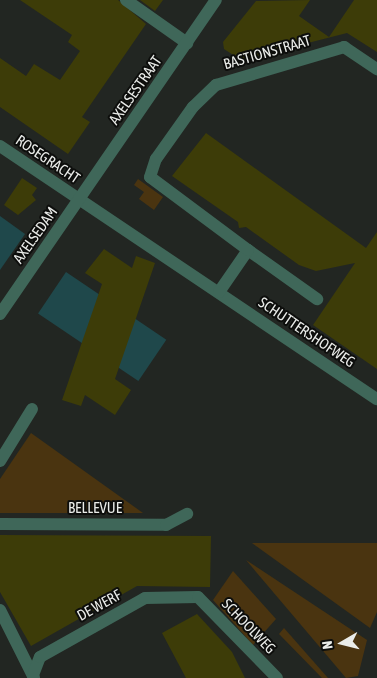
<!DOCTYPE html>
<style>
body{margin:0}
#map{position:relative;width:377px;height:678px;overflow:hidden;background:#222622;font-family:"Asap Condensed",sans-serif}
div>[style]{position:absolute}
.green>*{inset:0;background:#4a3410}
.water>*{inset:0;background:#1f484b;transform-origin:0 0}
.building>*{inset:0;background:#3d3c08}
.minor>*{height:12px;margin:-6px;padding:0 6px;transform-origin:6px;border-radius:6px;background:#3f6759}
span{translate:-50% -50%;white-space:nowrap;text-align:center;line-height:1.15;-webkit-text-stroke:4px #0d0e0c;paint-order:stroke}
.street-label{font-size:15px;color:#eaece9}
.north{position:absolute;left:317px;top:618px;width:50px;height:50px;-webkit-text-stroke:4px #0d0e0c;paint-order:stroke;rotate:262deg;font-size:14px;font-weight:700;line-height:20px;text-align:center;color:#eaece9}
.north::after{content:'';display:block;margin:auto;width:18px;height:22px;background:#eaece9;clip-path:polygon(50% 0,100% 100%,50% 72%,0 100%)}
</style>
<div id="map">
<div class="green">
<i style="clip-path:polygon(138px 179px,163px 197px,154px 210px,139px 199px,144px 192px,134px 185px)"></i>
<i style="clip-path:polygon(31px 433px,143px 513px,0 513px,0 479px)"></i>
<i style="clip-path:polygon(252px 543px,377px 543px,377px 612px,370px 628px)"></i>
<i style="clip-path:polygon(246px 560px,367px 640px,358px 676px,346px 678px)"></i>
<i style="clip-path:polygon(233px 571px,276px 619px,253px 645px,213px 600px)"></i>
<i style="clip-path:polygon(284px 628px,328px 678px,322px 678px,279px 634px)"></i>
</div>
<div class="water">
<i style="clip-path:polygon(0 216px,25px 234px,0 270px)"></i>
<i style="left:66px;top:272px;width:121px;height:50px;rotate:34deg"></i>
</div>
<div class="building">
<i style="clip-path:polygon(20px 0,118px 0,146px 24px,82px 117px,90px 122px,68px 154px,0 107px,0 58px,26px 76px,34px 64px,60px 80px,80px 51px,68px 42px,72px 35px)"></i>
<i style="clip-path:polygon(140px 0,163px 0,155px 11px)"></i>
<i style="clip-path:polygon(310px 0,299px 16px,329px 37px,354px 0,377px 0,377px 52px,347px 33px,241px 60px,224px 49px,223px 42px,256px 1px)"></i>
<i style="clip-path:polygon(206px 133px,366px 248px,377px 232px,377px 369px,313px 325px,355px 263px,316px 271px,299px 265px,246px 227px,239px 228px,238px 222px,172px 176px)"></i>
<i style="clip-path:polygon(22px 178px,37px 188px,32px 195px,36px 200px,18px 215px,4px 205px)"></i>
<i style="clip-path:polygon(104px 249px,132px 268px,136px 256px,155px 263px,115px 379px,131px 390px,115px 415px,85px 395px,81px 406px,62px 400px,102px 284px,85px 273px)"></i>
<i style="clip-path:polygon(0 535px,211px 536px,210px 587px,137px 586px,31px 646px,0 592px)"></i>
<i style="clip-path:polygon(197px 614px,232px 652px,245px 678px,186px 678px,162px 633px)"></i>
</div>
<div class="minor">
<i style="left:126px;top:0;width:75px;rotate:35.2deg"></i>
<i style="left:0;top:146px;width:454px;rotate:33.9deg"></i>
<i style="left:248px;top:250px;width:85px;rotate:35.4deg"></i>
<i style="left:219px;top:292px;width:51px;rotate:-55.4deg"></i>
<i style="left:248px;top:250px;width:122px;rotate:-143.3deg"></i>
<i style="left:150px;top:177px;width:19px;rotate:-72deg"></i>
<i style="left:156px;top:159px;width:64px;rotate:-54.6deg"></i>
<i style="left:193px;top:107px;width:32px;rotate:-44deg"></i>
<i style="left:216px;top:85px;width:134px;rotate:-16.5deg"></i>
<i style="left:344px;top:47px;width:40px;rotate:34deg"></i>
<i style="left:0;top:314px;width:381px;rotate:-55.5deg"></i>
<i style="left:0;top:461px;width:61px;rotate:-58.4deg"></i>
<i style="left:0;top:524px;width:166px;rotate:0.3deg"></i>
<i style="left:166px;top:525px;width:24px;rotate:-28deg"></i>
<i style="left:0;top:610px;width:76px;rotate:63.4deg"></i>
<i style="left:33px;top:675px;width:19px;rotate:-69deg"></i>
<i style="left:40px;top:657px;width:120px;rotate:-29.3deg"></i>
<i style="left:145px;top:598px;width:53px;rotate:-1.1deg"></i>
<i style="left:198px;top:597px;width:113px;rotate:45.7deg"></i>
</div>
<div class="street-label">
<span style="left:267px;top:52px;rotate:-16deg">BASTIONSTRAAT</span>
<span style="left:135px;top:90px;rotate:-55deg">AXELSESTRAAT</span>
<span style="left:48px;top:159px;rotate:34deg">ROSEGRACHT</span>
<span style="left:35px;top:235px;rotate:-55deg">AXELSEDAM</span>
<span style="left:307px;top:332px;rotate:34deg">SCHUTTERSHOFWEG</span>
<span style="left:95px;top:508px">BELLEVUE</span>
<span style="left:99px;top:605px;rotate:-29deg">DE WERF</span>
<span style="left:249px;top:626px;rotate:46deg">SCHOOLWEG</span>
</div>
<div class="north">N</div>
</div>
